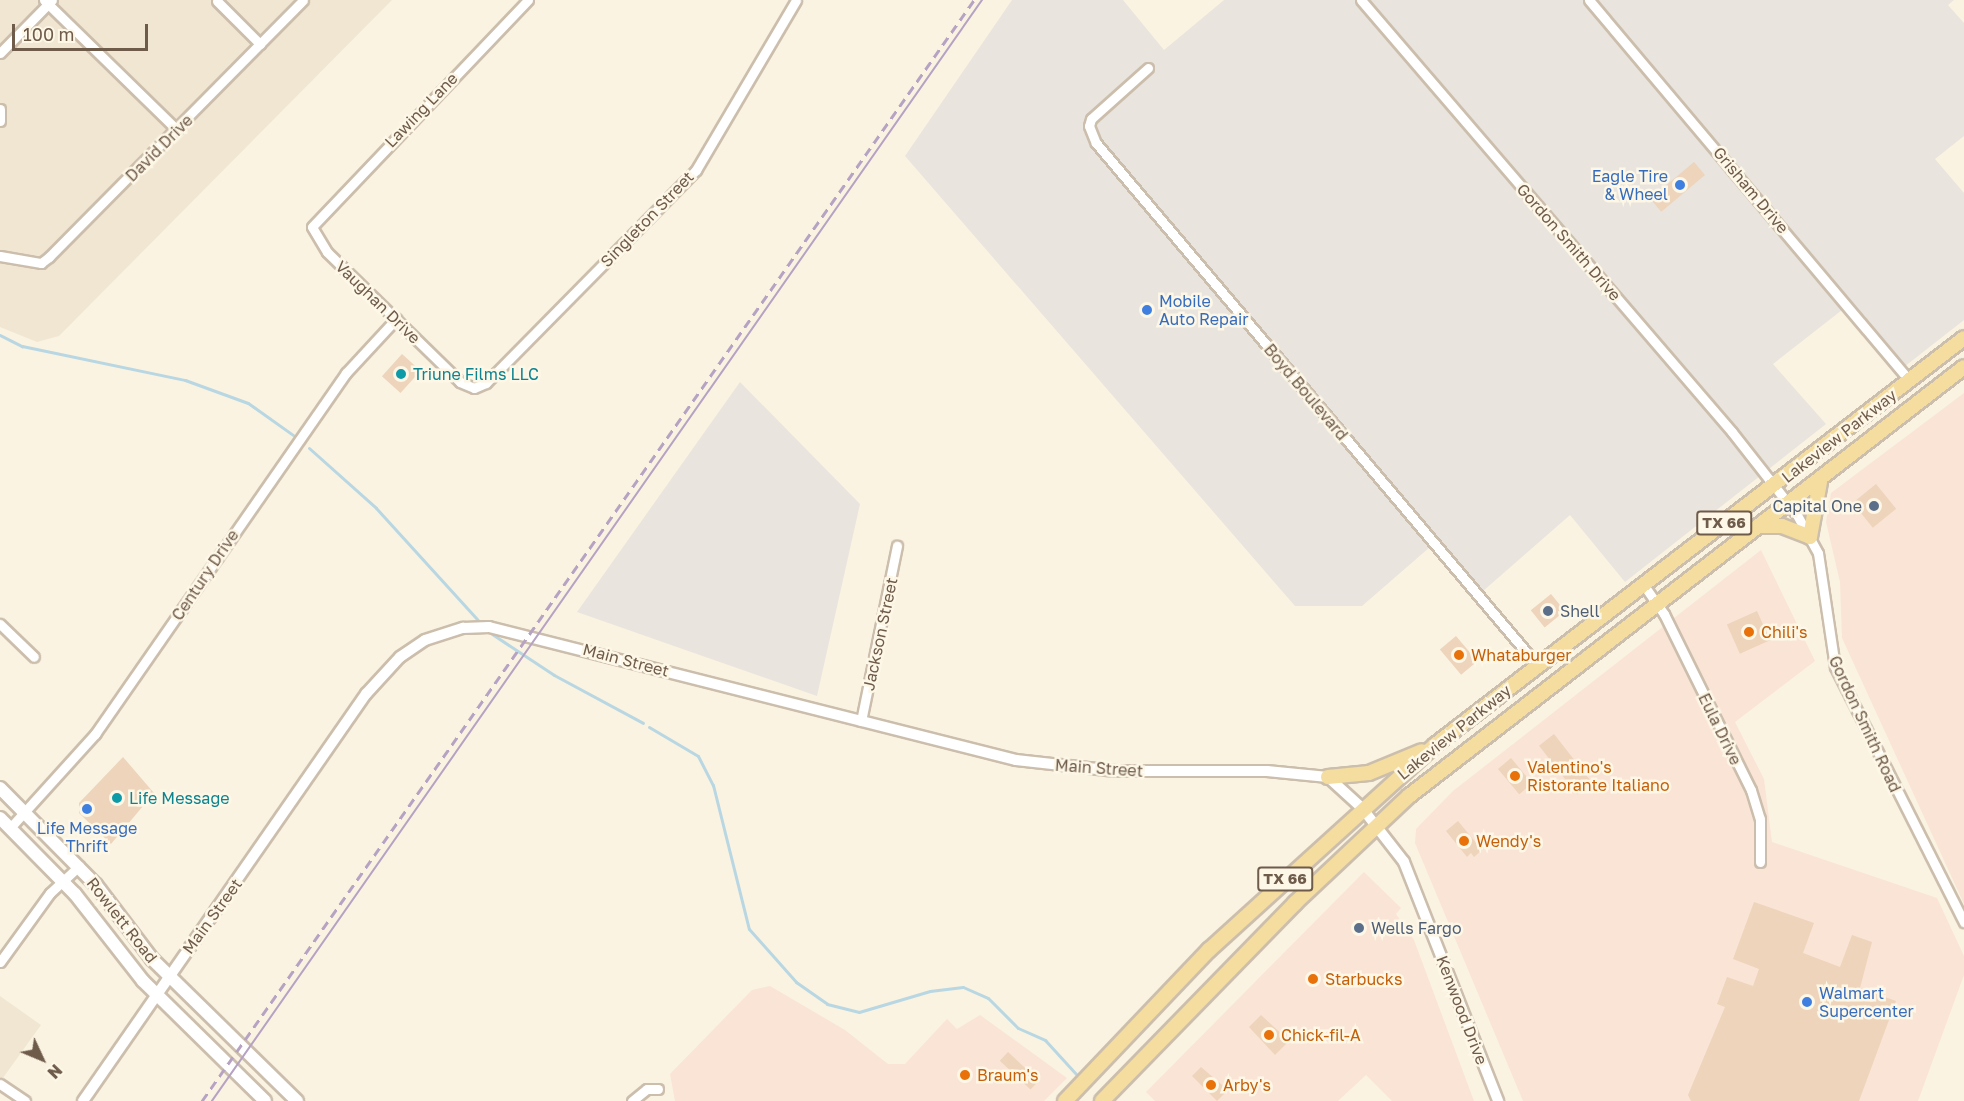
<!DOCTYPE html>
<style>
body{margin:0}
#map{position:relative;width:1964px;height:1101px;overflow:hidden;background:#faf3e2;font-family:"Golos Text",sans-serif}
div>[style]{position:absolute}
.residential>*{inset:0;background:#f1e6d1}
.commercial>*{inset:0;background:#fae4d6}
.industrial>*{inset:0;background:#e9e4dd}
.stream>*{height:3px;margin:-1.5px;padding:0 1.5px;transform-origin:1.5px;border-radius:1.5px;background:#b8d7e2}
.building>*{inset:0;background:#edd4bb;transform-origin:0 0}
.roads{filter:drop-shadow(2px 0 #ccbeac) drop-shadow(-2px 0 #ccbeac) drop-shadow(0 2px #ccbeac) drop-shadow(0 -2px #ccbeac)}
.minor>*{height:9px;margin:-4.5px;padding:0 4.5px;transform-origin:4.5px;border-radius:4.5px;background:#fff}
.tertiary>*{height:10px;margin:-5px;padding:0 5px;transform-origin:5px;border-radius:5px;background:#fff}
.secondary>*{height:12px;margin:-6px;padding:0 6px;transform-origin:6px;border-radius:6px;background:#fff}
.primary>*{height:14px;margin:-7px;padding:0 7px;transform-origin:7px;border-radius:7px;background:#f4dd9e}
.tram>*{height:1.5px;margin:-0.75px;padding:0 0.75px;transform-origin:0.75px;border-radius:0.75px;background:#b6a2c2}
.rail>*{height:3px;margin-top:-1.5px;transform-origin:0;background:repeating-linear-gradient(90deg,#b6a2c2 0 9px,transparent 0 15px)}
.dots>*{width:16px;height:16px;translate:-50% -50%;box-sizing:border-box;border:3px solid #fdf7e7;border-radius:50%}
span{translate:-50% -50%;white-space:nowrap;text-align:center;line-height:1.15;-webkit-text-stroke:5px #fdf7e7;paint-order:stroke}
.shield-label span{padding:2px 4px;background:#fdf7e7;border:2px solid;border-radius:4px;-webkit-text-stroke-width:0}
.shield-label{font-size:15px;color:#6f5b4a;font-weight:700}
.street-label{font-size:16px;color:#6f5b4a}
.shop-label{font-size:16px;color:#366cbe}
.right{translate:-100% -50%;text-align:right}
.left{translate:0 -50%;text-align:left}
.culture-label{font-size:16px;color:#0d838f}
.service-label{font-size:16px;color:#4e5e75}
.food-label{font-size:16px;color:#c56008}
.north{position:absolute;left:12px;top:1029px;width:60px;height:60px;-webkit-text-stroke:4px #fdf7e7;paint-order:stroke;rotate:134deg;font-size:16px;font-weight:700;line-height:24px;text-align:center;color:#6f5b4a}
.north::after{content:'';display:block;margin:auto;width:21px;height:27px;background:#6f5b4a;clip-path:polygon(50% 0,100% 100%,50% 72%,0 100%)}
.scale{position:absolute;left:12px;top:24px;width:136px;height:27px;box-sizing:border-box;border:3px solid #6f5b4a;border-top:0;padding-left:8px;font-size:18px;line-height:21px;white-space:nowrap;color:#6f5b4a;-webkit-text-stroke:4px #fdf7e7;paint-order:stroke}
</style>
<div id="map">
<div class="residential">
<i style="clip-path:polygon(0 0,392px 0,59px 336px,37px 342px,0 327px)"></i>
<i style="clip-path:polygon(0 996px,41px 1025px,0 1082px)"></i>
</div>
<div class="commercial">
<i style="clip-path:polygon(1964px 393px,1964px 904px,1842px 638px,1840px 582px,1826px 522px,1831px 493px)"></i>
<i style="clip-path:polygon(1761px 550px,1815px 661px,1735px 722px,1764px 779px,1772px 842px,1937px 898px,1964px 956px,1964px 975px,1918px 1101px,1523px 1101px,1415px 843px,1416px 829px,1453px 791px)"></i>
<i style="clip-path:polygon(1364px 872px,1401px 908px,1396px 914px,1414px 940px,1474px 1101px,1392px 1101px,1366px 1075px,1338px 1101px,1155px 1101px,1146px 1092px)"></i>
<i style="clip-path:polygon(770px 986px,845px 1030px,888px 1064px,905px 1064px,947px 1019px,957px 1029px,980px 1015px,1067px 1078px,1044px 1101px,675px 1101px,670px 1074px,752px 990px)"></i>
</div>
<div class="industrial">
<i style="clip-path:polygon(1012px 0,1123px 0,1164px 50px,1224px 0,1954px 0,1948px 5px,1964px 23px,1964px 136px,1935px 159px,1964px 193px,1964px 320px,1895px 374px,1842px 310px,1773px 364px,1826px 424px,1625px 582px,1570px 515px,1475px 598px,1430px 547px,1362px 606px,1295px 606px,905px 156px)"></i>
<i style="clip-path:polygon(740px 382px,860px 504px,817px 696px,577px 612px)"></i>
</div>
<div class="stream">
<i style="left:0;top:335px;width:25px;rotate:27deg"></i>
<i style="left:22px;top:346px;width:167px;rotate:11.8deg"></i>
<i style="left:185px;top:380px;width:67px;rotate:20.1deg"></i>
<i style="left:248px;top:403px;width:55px;rotate:35.4deg"></i>
<i style="left:309px;top:448px;width:90px;rotate:41.8deg"></i>
<i style="left:376px;top:508px;width:151px;rotate:47.7deg"></i>
<i style="left:492px;top:634px;width:74px;rotate:33.5deg"></i>
<i style="left:554px;top:675px;width:101px;rotate:28.3deg"></i>
<i style="left:649px;top:727px;width:57px;rotate:30.6deg"></i>
<i style="left:698px;top:756px;width:33px;rotate:63deg"></i>
<i style="left:713px;top:785px;width:148px;rotate:76deg"></i>
<i style="left:749px;top:929px;width:71px;rotate:48.4deg"></i>
<i style="left:796px;top:982px;width:38px;rotate:35deg"></i>
<i style="left:827px;top:1004px;width:33px;rotate:14deg"></i>
<i style="left:859px;top:1012px;width:74px;rotate:-16.5deg"></i>
<i style="left:930px;top:991px;width:33px;rotate:-7deg"></i>
<i style="left:963px;top:987px;width:27px;rotate:24deg"></i>
<i style="left:988px;top:998px;width:42px;rotate:45deg"></i>
<i style="left:1018px;top:1028px;width:30px;rotate:24deg"></i>
<i style="left:1045px;top:1040px;width:46px;rotate:47.6deg"></i>
</div>
<div class="building">
<i style="left:1694px;top:162px;width:17px;height:57px;rotate:50deg"></i>
<i style="left:402px;top:354px;width:25px;height:30px;rotate:42deg"></i>
<i style="left:1876px;top:484px;width:32px;height:30px;rotate:51deg"></i>
<i style="left:1551px;top:594px;width:22px;height:26px;rotate:51deg"></i>
<i style="left:1757px;top:611px;width:32px;height:33px;rotate:66deg"></i>
<i style="left:1456px;top:636px;width:33px;height:21px;rotate:50deg"></i>
<i style="left:1554px;top:734px;width:62px;height:19px;rotate:52deg"></i>
<i style="clip-path:polygon(123px 757px,154px 793px,111px 844px,79px 813px,79px 803px)"></i>
<i style="left:1511px;top:758px;width:33px;height:17px;rotate:50deg"></i>
<i style="clip-path:polygon(1458px 821px,1482px 850px,1474px 857px,1471px 853px,1467px 857px,1446px 831px)"></i>
<i style="clip-path:polygon(1754px 902px,1814px 923px,1803px 953px,1840px 967px,1852px 935px,1872px 942px,1860px 988px,1896px 1001px,1859px 1101px,1691px 1101px,1688px 1095px,1725px 1007px,1717px 1004px,1727px 977px,1753px 986px,1759px 969px,1733px 959px)"></i>
<i style="clip-path:polygon(1261px 1015px,1289px 1041px,1275px 1055px,1249px 1027px)"></i>
<i style="left:1008px;top:1052px;width:42px;height:12px;rotate:43deg"></i>
<i style="clip-path:polygon(1201px 1067px,1228px 1090px,1217px 1101px,1192px 1076px)"></i>
</div>
<div class="roads">
<div class="minor">
<i style="left:44px;top:0;width:186px;rotate:44.3deg"></i>
<i style="left:528px;top:0;width:313px;rotate:133.6deg"></i>
<i style="left:312px;top:227px;width:29px;rotate:59deg"></i>
<i style="left:327px;top:252px;width:186px;rotate:44.3deg"></i>
<i style="left:460px;top:382px;width:15px;rotate:23deg"></i>
<i style="left:474px;top:388px;width:13px;rotate:-23deg"></i>
<i style="left:486px;top:383px;width:299px;rotate:-45.4deg"></i>
<i style="left:696px;top:170px;width:197px;rotate:-59.5deg"></i>
<i style="left:1361px;top:0;width:569px;rotate:49.34deg"></i>
<i style="left:1732px;top:432px;width:105px;rotate:51.9deg"></i>
<i style="left:1797px;top:515px;width:43px;rotate:61.1deg"></i>
<i style="left:1818px;top:553px;width:115px;rotate:81.5deg"></i>
<i style="left:1835px;top:667px;width:286px;rotate:63.2deg"></i>
<i style="left:1589px;top:0;width:498px;rotate:49.9deg"></i>
<i style="left:217px;top:1px;width:61px;rotate:45deg"></i>
<i style="left:0;top:53px;width:74px;rotate:-45.5deg"></i>
<i style="left:1148px;top:68px;width:76px;rotate:138.2deg"></i>
<i style="left:1091px;top:119px;width:7px;rotate:106deg"></i>
<i style="left:1089px;top:126px;width:18px;rotate:68deg"></i>
<i style="left:1096px;top:143px;width:685px;rotate:49.8deg"></i>
<i style="left:0;top:109px;width:12px;rotate:90deg"></i>
<i style="left:0;top:256px;width:42px;rotate:9.7deg"></i>
<i style="left:41px;top:263px;width:10px;rotate:-37deg"></i>
<i style="left:49px;top:257px;width:361px;rotate:-45.3deg"></i>
<i style="left:1643px;top:584px;width:37px;rotate:55deg"></i>
<i style="left:1664px;top:614px;width:196px;rotate:63.7deg"></i>
<i style="left:1751px;top:790px;width:30px;rotate:73deg"></i>
<i style="left:1760px;top:819px;width:43px;rotate:90deg"></i>
<i style="left:0;top:624px;width:47px;rotate:44.1deg"></i>
<i style="left:861px;top:721px;width:179px;rotate:-78.4deg"></i>
<i style="left:10px;top:828px;width:127px;rotate:-47.9deg"></i>
<i style="left:95px;top:734px;width:440px;rotate:-55.2deg"></i>
<i style="left:346px;top:373px;width:74px;rotate:-47.2deg"></i>
<i style="left:0;top:962px;width:85px;rotate:-54.1deg"></i>
<i style="left:50px;top:893px;width:40px;rotate:-43deg"></i>
<i style="left:0;top:1084px;width:30px;rotate:34deg"></i>
<i style="left:632px;top:1101px;width:19px;rotate:-39deg"></i>
<i style="left:647px;top:1089px;width:11px"></i>
</div>
<div class="tertiary">
<i style="left:83px;top:1101px;width:496px;rotate:-55.2deg"></i>
<i style="left:366px;top:694px;width:50px;rotate:-47.4deg"></i>
<i style="left:400px;top:657px;width:30px;rotate:-34deg"></i>
<i style="left:425px;top:640px;width:40px;rotate:-18deg"></i>
<i style="left:463px;top:628px;width:26px;rotate:-2deg"></i>
<i style="left:489px;top:627px;width:544px;rotate:14.16deg"></i>
<i style="left:1016px;top:760px;width:100px;rotate:6.3deg"></i>
<i style="left:1115px;top:771px;width:152px"></i>
<i style="left:1267px;top:771px;width:61px;rotate:5.6deg"></i>
<i style="left:1328px;top:777px;width:46px;rotate:42.4deg"></i>
<i style="left:1362px;top:808px;width:68px;rotate:52.1deg"></i>
<i style="left:1404px;top:862px;width:257px;rotate:68.5deg"></i>
</div>
<div class="secondary">
<i style="left:0;top:788px;width:136px;rotate:45.3deg"></i>
<i style="left:96px;top:885px;width:93px;rotate:52.9deg"></i>
<i style="left:152px;top:959px;width:203px;rotate:44.4deg"></i>
<i style="left:0;top:818px;width:107px;rotate:45.4deg"></i>
<i style="left:75px;top:894px;width:110px;rotate:52deg"></i>
<i style="left:143px;top:981px;width:171px;rotate:44.5deg"></i>
</div>
<div class="primary">
<i style="left:1759px;top:526px;width:23px"></i>
<i style="left:1782px;top:526px;width:30px;rotate:21deg"></i>
<i style="left:1810px;top:537px;width:56px;rotate:-79.7deg"></i>
<i style="left:1328px;top:777px;width:41px;rotate:-5.6deg"></i>
<i style="left:1369px;top:773px;width:57px;rotate:-22.5deg"></i>
<i style="left:1065px;top:1101px;width:209px;rotate:-46.4deg"></i>
<i style="left:1209px;top:950px;width:305px;rotate:-42.2deg"></i>
<i style="left:1435px;top:745px;width:667px;rotate:-37.57deg"></i>
<i style="left:1102px;top:1101px;width:277px;rotate:-45.7deg"></i>
<i style="left:1295px;top:903px;width:156px;rotate:-43.2deg"></i>
<i style="left:1409px;top:796px;width:701px;rotate:-37.7deg"></i>
</div>
</div>
<div class="tram">
<i style="left:212px;top:1101px;width:1344px;rotate:-55.03deg"></i>
</div>
<div class="rail">
<i style="left:202px;top:1101px;width:1345px;rotate:-54.96deg"></i>
</div>
<div class="dots">
<i style="left:1680px;top:185px;background:#3f7fe0"></i>
<i style="left:1147px;top:310px;background:#3f7fe0"></i>
<i style="left:401px;top:374px;background:#0f9aa8"></i>
<i style="left:1874px;top:506px;background:#5c6f8a"></i>
<i style="left:1548px;top:611px;background:#5c6f8a"></i>
<i style="left:1749px;top:632px;background:#e8710a"></i>
<i style="left:1459px;top:655px;background:#e8710a"></i>
<i style="left:1515px;top:776px;background:#e8710a"></i>
<i style="left:117px;top:798px;background:#0f9aa8"></i>
<i style="left:87px;top:809px;background:#3f7fe0"></i>
<i style="left:1464px;top:841px;background:#e8710a"></i>
<i style="left:1359px;top:928px;background:#5c6f8a"></i>
<i style="left:1313px;top:979px;background:#e8710a"></i>
<i style="left:1807px;top:1002px;background:#3f7fe0"></i>
<i style="left:1269px;top:1035px;background:#e8710a"></i>
<i style="left:965px;top:1075px;background:#e8710a"></i>
<i style="left:1211px;top:1085px;background:#e8710a"></i>
</div>
<div class="shield-label">
<span style="left:1724px;top:523px">TX 66</span>
<span style="left:1285px;top:879px">TX 66</span>
</div>
<div class="street-label">
<span style="left:421px;top:110px;rotate:-46deg">Lawing Lane</span>
<span style="left:159px;top:148px;rotate:-45deg">David Drive</span>
<span style="left:1751px;top:190px;rotate:50deg">Grisham Drive</span>
<span style="left:647px;top:219px;rotate:-46deg">Singleton Street</span>
<span style="left:1569px;top:242px;rotate:49deg">Gordon Smith Drive</span>
<span style="left:378px;top:302px;rotate:44deg">Vaughan Drive</span>
<span style="left:1306px;top:392px;rotate:50deg">Boyd Boulevard</span>
<span style="left:1839px;top:436px;rotate:-38deg">Lakeview Parkway</span>
<span style="left:205px;top:575px;rotate:-56deg">Century Drive</span>
<span style="left:880px;top:634px;rotate:-78deg">Jackson Street</span>
<span style="left:626px;top:660px;rotate:15deg">Main Street</span>
<span style="left:1865px;top:724px;rotate:65deg">Gordon Smith Road</span>
<span style="left:1720px;top:729px;rotate:64deg">Eula Drive</span>
<span style="left:1454px;top:732px;rotate:-39deg">Lakeview Parkway</span>
<span style="left:1099px;top:768px;rotate:4deg">Main Street</span>
<span style="left:212px;top:916px;rotate:-54deg">Main Street</span>
<span style="left:122px;top:920px;rotate:52deg">Rowlett Road</span>
<span style="left:1462px;top:1010px;rotate:69deg">Kenwood Drive</span>
</div>
<div class="shop-label">
<span class="right" style="left:1668px;top:185px">Eagle Tire<br>&amp; Wheel</span>
<span class="left" style="left:1159px;top:310px">Mobile<br>Auto Repair</span>
<span style="left:87px;top:837px">Life Message<br>Thrift</span>
<span class="left" style="left:1819px;top:1002px">Walmart<br>Supercenter</span>
</div>
<div class="culture-label">
<span class="left" style="left:413px;top:374px">Triune Films LLC</span>
<span class="left" style="left:129px;top:798px">Life Message</span>
</div>
<div class="service-label">
<span class="right" style="left:1862px;top:506px">Capital One</span>
<span class="left" style="left:1560px;top:611px">Shell</span>
<span class="left" style="left:1371px;top:928px">Wells Fargo</span>
</div>
<div class="food-label">
<span class="left" style="left:1761px;top:632px">Chili's</span>
<span class="left" style="left:1471px;top:655px">Whataburger</span>
<span class="left" style="left:1527px;top:776px">Valentino's<br>Ristorante Italiano</span>
<span class="left" style="left:1476px;top:841px">Wendy's</span>
<span class="left" style="left:1325px;top:979px">Starbucks</span>
<span class="left" style="left:1281px;top:1035px">Chick-fil-A</span>
<span class="left" style="left:977px;top:1075px">Braum's</span>
<span class="left" style="left:1223px;top:1085px">Arby's</span>
</div>
<div class="north">N</div>
<div class="scale">100 m</div>
</div>
